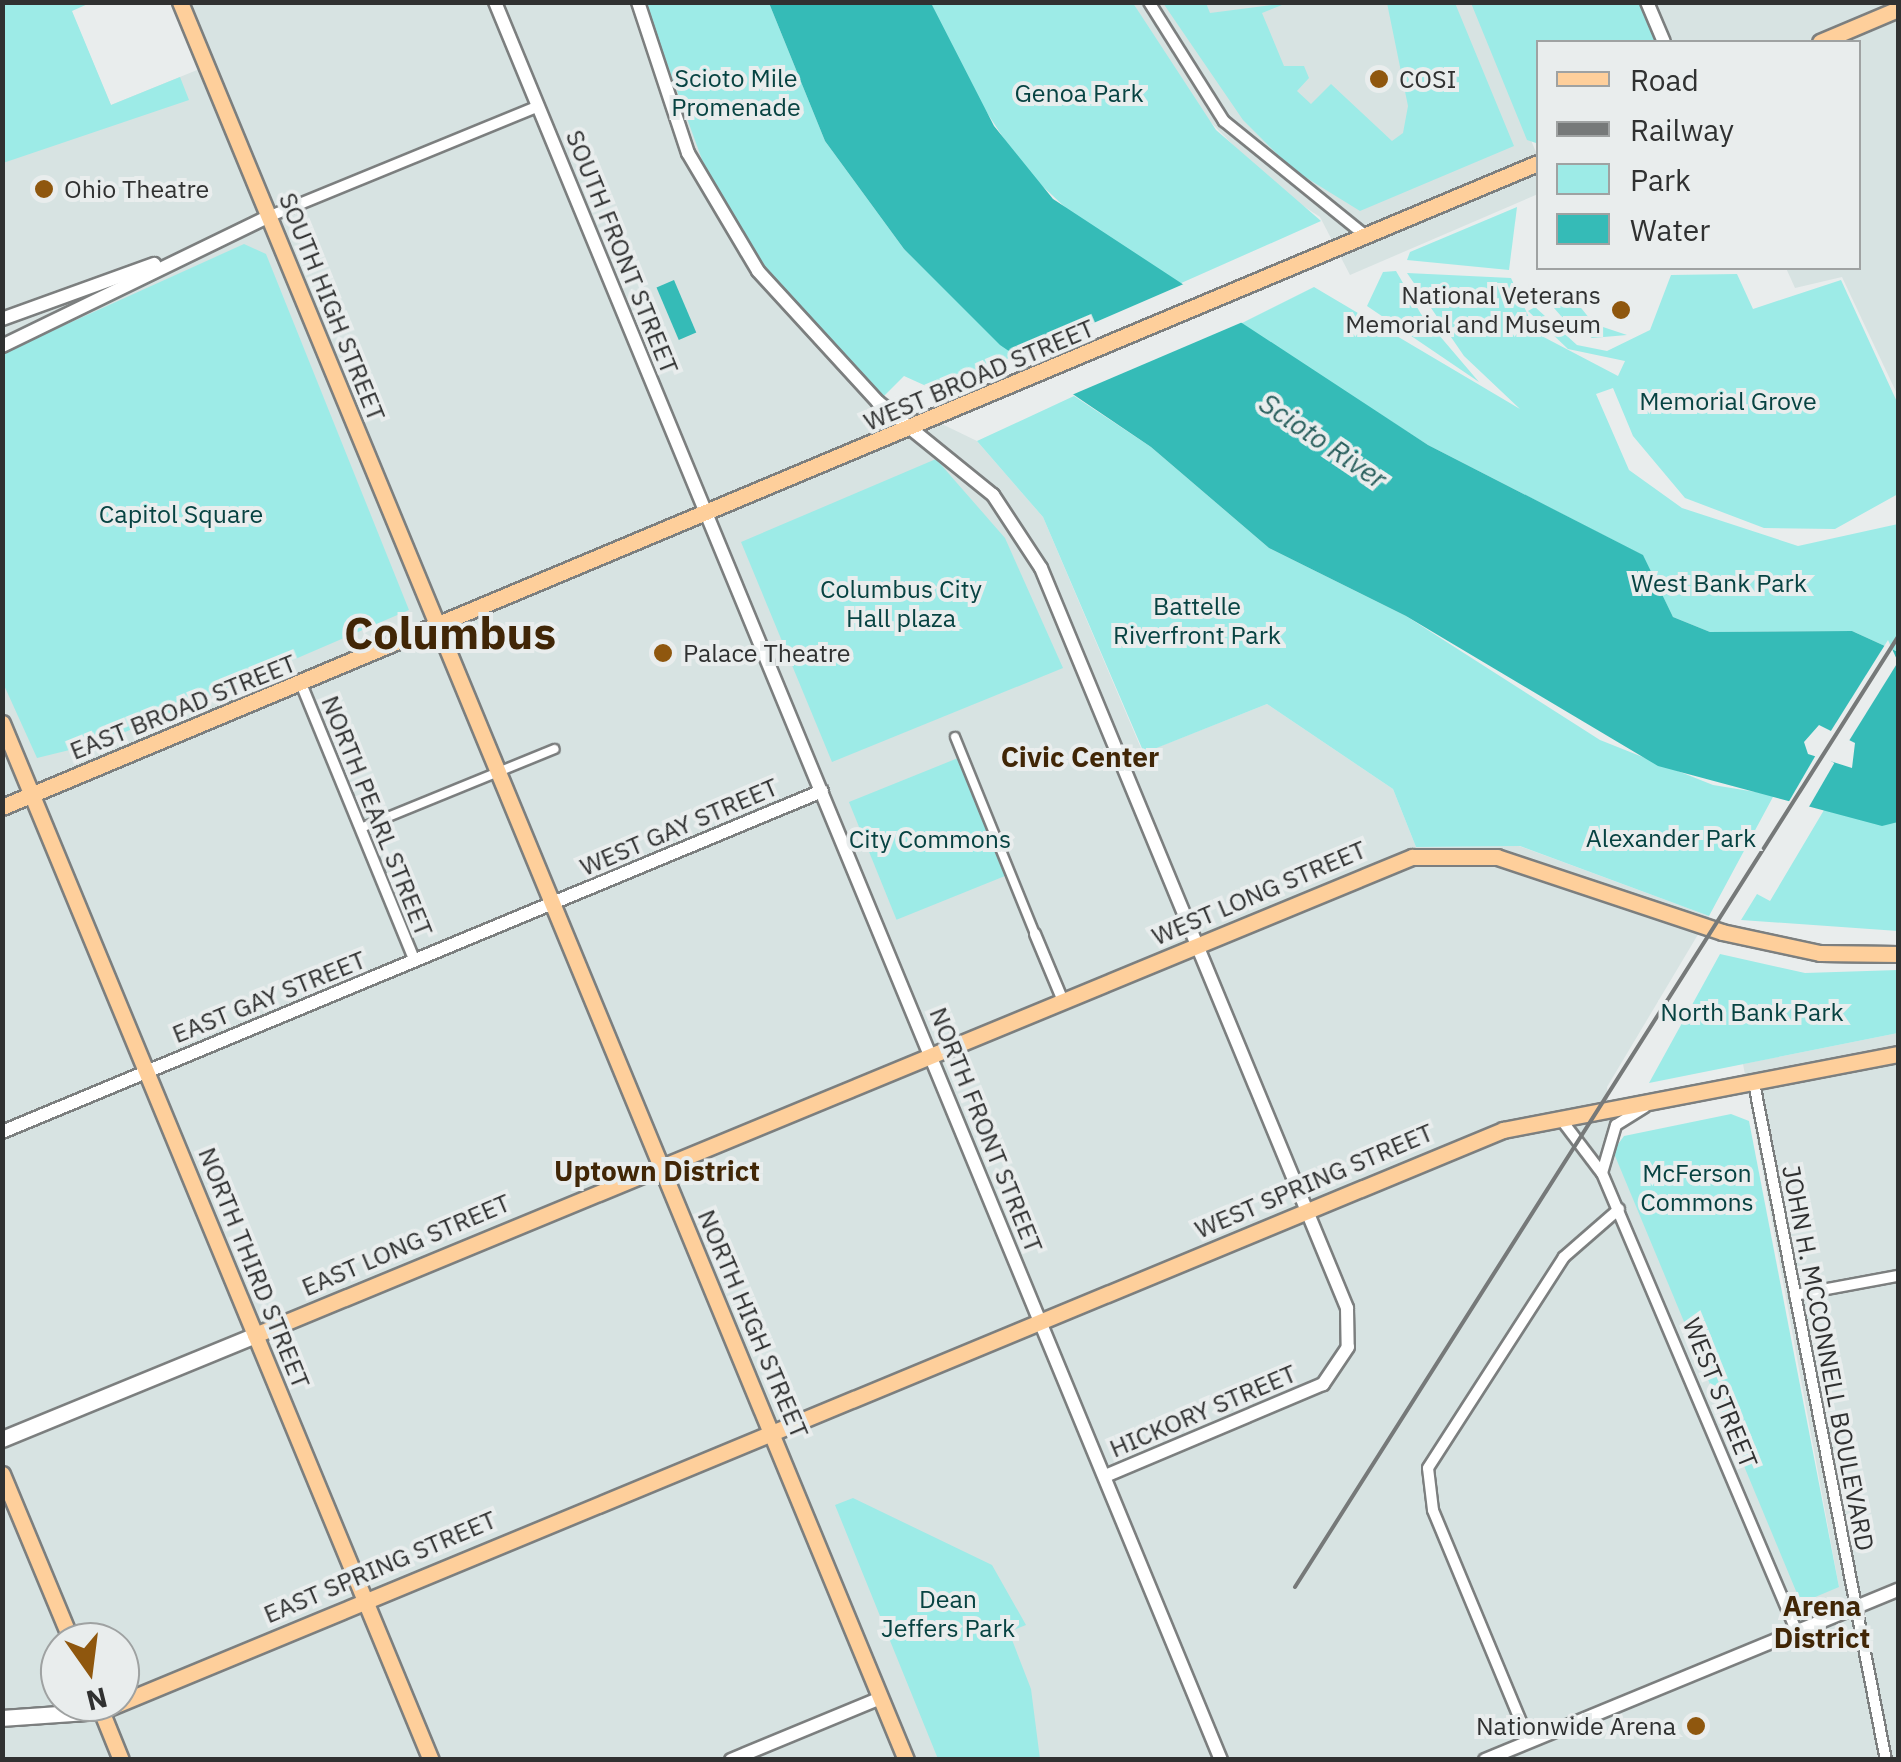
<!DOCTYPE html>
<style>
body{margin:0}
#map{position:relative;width:1901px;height:1762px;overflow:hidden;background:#e9eded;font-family:"IBM Plex Sans",sans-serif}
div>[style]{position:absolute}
.built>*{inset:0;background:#d7e3e2}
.green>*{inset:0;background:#9debe7;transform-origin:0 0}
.water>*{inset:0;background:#35bbb7;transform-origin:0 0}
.pier>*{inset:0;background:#e9eded;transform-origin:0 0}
.roads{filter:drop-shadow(2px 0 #7c7f7f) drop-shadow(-2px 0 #7c7f7f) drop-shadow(0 2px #7c7f7f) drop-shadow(0 -2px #7c7f7f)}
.pedestrian>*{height:8px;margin:-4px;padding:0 4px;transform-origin:4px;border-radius:4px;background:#fff}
.minor>*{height:10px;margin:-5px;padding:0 5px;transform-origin:5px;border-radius:5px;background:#fff}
.tertiary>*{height:12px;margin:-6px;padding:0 6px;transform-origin:6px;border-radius:6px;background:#fff}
.secondary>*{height:15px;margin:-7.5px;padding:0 7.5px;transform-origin:7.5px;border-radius:7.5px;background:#fff}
.primary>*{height:15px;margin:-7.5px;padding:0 7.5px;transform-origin:7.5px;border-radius:7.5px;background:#fecf9b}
.rail>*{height:4px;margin:-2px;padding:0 2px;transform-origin:2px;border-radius:2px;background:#767979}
.dots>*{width:28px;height:28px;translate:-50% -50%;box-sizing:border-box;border:5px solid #e9eded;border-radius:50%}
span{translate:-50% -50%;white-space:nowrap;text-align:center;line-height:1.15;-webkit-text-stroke:8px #e9eded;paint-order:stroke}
.park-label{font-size:25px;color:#074342}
.poi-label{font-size:25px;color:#303131}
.left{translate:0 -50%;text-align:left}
.right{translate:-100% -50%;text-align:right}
.street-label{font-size:25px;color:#303131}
.water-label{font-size:28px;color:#2b605e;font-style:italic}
.neighbourhood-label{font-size:28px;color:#412606;font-weight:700}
.town-label{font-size:45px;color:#412606;font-weight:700}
.frame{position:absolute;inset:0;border:5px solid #303131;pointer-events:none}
.legend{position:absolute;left:1536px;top:40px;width:325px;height:230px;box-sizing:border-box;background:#e9eded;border:2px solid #9fa2a2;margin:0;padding:12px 18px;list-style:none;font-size:30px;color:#303131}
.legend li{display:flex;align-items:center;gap:20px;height:50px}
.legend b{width:50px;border:2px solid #9fa2a2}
.north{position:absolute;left:40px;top:1622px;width:100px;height:100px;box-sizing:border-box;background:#e9eded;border:2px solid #9fa2a2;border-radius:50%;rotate:166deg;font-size:28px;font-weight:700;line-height:40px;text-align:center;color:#303131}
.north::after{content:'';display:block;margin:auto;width:35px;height:45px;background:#8f570e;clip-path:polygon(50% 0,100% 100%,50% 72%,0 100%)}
</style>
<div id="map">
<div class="built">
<i style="clip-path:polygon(evenodd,3px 3px,68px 3px,111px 105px,202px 68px,175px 3px,645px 3px,656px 45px,850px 366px,884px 396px,977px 441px,1043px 517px,1143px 753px,1267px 704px,1393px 789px,1416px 847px,1519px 846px,1709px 916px,1607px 1087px,1613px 1151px,1839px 1587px,1743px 1064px,1898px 1033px,1898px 1759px,3px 1760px,3px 3px,60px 1642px,120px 1642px,120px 1702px,60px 1702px,60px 1642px)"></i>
<i style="clip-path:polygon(1133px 3px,1473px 3px,1538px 157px,1538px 194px,1350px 275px,1320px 217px,1273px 186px,1193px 104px)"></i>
<i style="clip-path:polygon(1639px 3px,1898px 3px,1898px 396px,1842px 277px,1795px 288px,1786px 268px,1858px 268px,1858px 42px,1655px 42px)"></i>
</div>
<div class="green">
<i style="clip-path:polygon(2px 3px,90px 3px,72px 11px,111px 105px,180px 77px,189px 100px,3px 163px)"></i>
<i style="clip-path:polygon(645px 3px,769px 3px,825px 141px,904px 249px,1014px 356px,935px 390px,904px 376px,884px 396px,850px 366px,764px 268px,708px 176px)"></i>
<i style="clip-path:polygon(931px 3px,1133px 3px,1216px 130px,1321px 221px,1179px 284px,1082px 223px,1023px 168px,965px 79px)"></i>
<i style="clip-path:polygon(1163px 3px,1206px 3px,1210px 13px,1287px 3px,1262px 13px,1284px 66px,1304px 66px,1309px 78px,1297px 91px,1311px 104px,1331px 84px,1392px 141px,1403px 133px,1408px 106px,1387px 3px,1455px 3px,1514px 146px,1360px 211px,1292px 169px,1243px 120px)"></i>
<i style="clip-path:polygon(1471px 3px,1639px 3px,1655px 42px,1538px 42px,1536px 143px,1527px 140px)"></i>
<i style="clip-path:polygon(1517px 207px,1509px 270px,1407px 260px,1410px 252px)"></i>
<i style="clip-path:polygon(244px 244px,266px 254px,409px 610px,102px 742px,37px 758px,3px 683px,3px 353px)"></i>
<i style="clip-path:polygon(1396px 271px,1421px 314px,1479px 382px,1367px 306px,1383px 272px)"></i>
<i style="clip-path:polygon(1407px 273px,1511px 278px,1536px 333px,1618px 376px,1625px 361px,1568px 349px,1528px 311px,1535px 307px,1577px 345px,1607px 351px,1650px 330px,1671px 275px,1737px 274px,1753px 309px,1841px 280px,1898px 404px,1898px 494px,1835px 529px,1764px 528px,1685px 498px,1633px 436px,1613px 388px,1596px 394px,1629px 470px,1682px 508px,1798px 546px,1898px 524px,1898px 652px,1852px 631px,1710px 632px,1673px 617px,1642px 555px,1428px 445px,1240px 324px,1314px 287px,1520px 409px,1464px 356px)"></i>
<i style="clip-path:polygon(1565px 288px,1594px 324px,1627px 335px,1592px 338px,1568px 324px,1547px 300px)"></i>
<i style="clip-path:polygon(1074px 396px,1151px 447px,1269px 548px,1406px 616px,1600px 740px,1713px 785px,1774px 795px,1709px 916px,1520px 846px,1416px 847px,1393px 789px,1267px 704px,1144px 753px,1043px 517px,977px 441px)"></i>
<i style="clip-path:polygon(936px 459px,1005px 538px,1063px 668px,832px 762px,741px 542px)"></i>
<i style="left:963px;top:756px;width:127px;height:123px;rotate:68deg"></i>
<i style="clip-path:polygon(1824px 810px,1898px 822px,1898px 931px,1741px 920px,1757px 894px,1770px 901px)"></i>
<i style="clip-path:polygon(1720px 954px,1805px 973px,1898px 970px,1898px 1033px,1649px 1083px)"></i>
<i style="clip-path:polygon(1731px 1114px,1749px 1121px,1839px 1587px,1801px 1603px,1613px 1151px,1624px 1136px)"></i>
<i style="clip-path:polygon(853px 1498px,992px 1565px,1026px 1625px,1009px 1632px,1031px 1689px,1040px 1759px,938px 1759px,835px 1505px)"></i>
</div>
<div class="water">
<i style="clip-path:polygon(evenodd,769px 3px,931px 3px,994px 126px,1053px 199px,1428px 445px,1643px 555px,1673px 617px,1710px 632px,1852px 631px,1898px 652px,1898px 822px,1882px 826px,1658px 766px,1406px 616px,1269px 548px,1151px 447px,1000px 345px,904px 249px,825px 141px,769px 3px,1819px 725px,1855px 743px,1852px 768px,1808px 754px,1804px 742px,1819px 725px)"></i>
<i style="left:674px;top:280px;width:57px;height:19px;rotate:67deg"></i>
</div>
<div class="pier">
<i style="clip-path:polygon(1186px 283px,1245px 321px,1067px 397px,1010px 359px)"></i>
<i style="clip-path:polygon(1888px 640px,1898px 662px,1847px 744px,1829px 734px)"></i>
<i style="left:1817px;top:753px;width:20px;height:59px;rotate:30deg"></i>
</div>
<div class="roads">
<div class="pedestrian">
<i style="left:955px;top:737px;width:213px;rotate:67.9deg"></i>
<i style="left:361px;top:828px;width:209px;rotate:-22.2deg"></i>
</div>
<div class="minor">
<i style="left:1149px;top:2px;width:141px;rotate:57.8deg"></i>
<i style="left:1224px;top:121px;width:183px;rotate:39deg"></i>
<i style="left:268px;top:217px;width:292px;rotate:-22.3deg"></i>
<i style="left:302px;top:686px;width:297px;rotate:67.7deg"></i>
<i style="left:1035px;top:934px;width:73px;rotate:67.3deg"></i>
<i style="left:1754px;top:1083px;width:690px;rotate:78.97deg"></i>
<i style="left:1645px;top:1107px;width:34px;rotate:148deg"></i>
<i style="left:1616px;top:1125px;width:50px;rotate:106.3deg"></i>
<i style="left:1602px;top:1173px;width:497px;rotate:67deg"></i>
<i style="left:1560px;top:1118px;width:68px;rotate:52.8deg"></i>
<i style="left:1795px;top:1295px;width:105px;rotate:-10.5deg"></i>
<i style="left:1529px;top:1741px;width:250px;rotate:-112.6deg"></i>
<i style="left:1433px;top:1510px;width:42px;rotate:-96.8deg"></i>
<i style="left:1428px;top:1468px;width:251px;rotate:-57.2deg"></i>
<i style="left:1564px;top:1257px;width:73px;rotate:-41.1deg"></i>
</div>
<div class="tertiary">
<i style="left:495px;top:2px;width:1902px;rotate:67.56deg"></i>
<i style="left:638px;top:2px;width:159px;rotate:71.7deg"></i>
<i style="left:688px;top:153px;width:137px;rotate:59.3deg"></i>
<i style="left:758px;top:271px;width:178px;rotate:47.5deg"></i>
<i style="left:878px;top:402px;width:148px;rotate:39deg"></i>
<i style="left:993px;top:495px;width:87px;rotate:56.7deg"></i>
<i style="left:1041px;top:568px;width:801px;rotate:67.53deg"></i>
<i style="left:1347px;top:1308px;width:39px;rotate:89deg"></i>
<i style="left:1348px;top:1347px;width:45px;rotate:124deg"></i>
<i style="left:1323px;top:1384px;width:237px;rotate:157.1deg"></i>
<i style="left:1647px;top:2px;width:43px;rotate:67deg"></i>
<i style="left:2px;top:319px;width:162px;rotate:-19.9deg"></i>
<i style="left:2px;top:346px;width:296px;rotate:-25.9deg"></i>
<i style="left:2px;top:1132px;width:888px;rotate:-22.58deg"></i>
<i style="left:731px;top:1760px;width:162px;rotate:-22.5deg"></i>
<i style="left:1485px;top:1760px;width:447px;rotate:-22.4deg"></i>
</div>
<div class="secondary">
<i style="left:2px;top:1439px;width:274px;rotate:-22.3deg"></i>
<i style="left:2px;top:1718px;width:99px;rotate:-4deg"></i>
</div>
<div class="primary">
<i style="left:180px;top:2px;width:1902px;rotate:67.56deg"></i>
<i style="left:1820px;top:42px;width:85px;rotate:-22.9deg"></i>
<i style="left:2px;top:723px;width:1122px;rotate:67.53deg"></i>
<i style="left:2px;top:807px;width:1666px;rotate:-22.75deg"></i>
<i style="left:255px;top:1335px;width:1252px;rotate:-22.45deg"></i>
<i style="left:1412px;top:857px;width:85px"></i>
<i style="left:1497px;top:857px;width:237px;rotate:18.4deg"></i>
<i style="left:1722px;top:932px;width:100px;rotate:12.1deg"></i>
<i style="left:1820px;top:953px;width:78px;rotate:0.7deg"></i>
<i style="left:2px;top:1474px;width:182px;rotate:67.4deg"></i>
<i style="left:98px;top:1703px;width:61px;rotate:68deg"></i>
<i style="left:101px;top:1711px;width:1518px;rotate:-22.51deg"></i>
<i style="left:1503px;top:1130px;width:402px;rotate:-10.9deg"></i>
</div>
</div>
<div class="rail">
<i style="left:1295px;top:1587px;width:1125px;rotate:-57.6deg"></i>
</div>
<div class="dots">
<i style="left:1379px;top:79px;background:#8f570e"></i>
<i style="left:44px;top:189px;background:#8f570e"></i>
<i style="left:1621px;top:310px;background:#8f570e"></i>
<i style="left:663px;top:653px;background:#8f570e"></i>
<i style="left:1696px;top:1726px;background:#8f570e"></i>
</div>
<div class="park-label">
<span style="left:736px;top:93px">Scioto Mile<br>Promenade</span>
<span style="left:1079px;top:93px">Genoa Park</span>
<span style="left:1728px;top:401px">Memorial Grove</span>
<span style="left:181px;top:514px">Capitol Square</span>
<span style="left:1719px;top:583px">West Bank Park</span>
<span style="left:901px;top:604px">Columbus City<br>Hall plaza</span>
<span style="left:1197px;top:621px">Battelle<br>Riverfront Park</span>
<span style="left:1671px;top:838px">Alexander Park</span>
<span style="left:930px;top:839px">City Commons</span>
<span style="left:1752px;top:1012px">North Bank Park</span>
<span style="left:1697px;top:1188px">McFerson<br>Commons</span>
<span style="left:948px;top:1614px">Dean<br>Jeffers Park</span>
</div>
<div class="poi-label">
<span class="left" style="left:1399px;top:79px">COSI</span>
<span class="left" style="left:64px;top:189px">Ohio Theatre</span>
<span class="right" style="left:1601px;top:310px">National Veterans<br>Memorial and Museum</span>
<span class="left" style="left:683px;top:653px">Palace Theatre</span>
<span class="right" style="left:1676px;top:1726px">Nationwide Arena</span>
</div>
<div class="street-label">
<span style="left:622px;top:252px;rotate:68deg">SOUTH FRONT STREET</span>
<span style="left:332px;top:307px;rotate:68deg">SOUTH HIGH STREET</span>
<span style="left:979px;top:375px;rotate:-23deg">WEST BROAD STREET</span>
<span style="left:183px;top:707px;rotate:-22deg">EAST BROAD STREET</span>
<span style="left:377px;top:816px;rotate:68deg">NORTH PEARL STREET</span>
<span style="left:679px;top:827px;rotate:-23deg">WEST GAY STREET</span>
<span style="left:1259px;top:893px;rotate:-23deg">WEST LONG STREET</span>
<span style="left:269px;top:997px;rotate:-22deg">EAST GAY STREET</span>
<span style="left:986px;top:1130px;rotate:68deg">NORTH FRONT STREET</span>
<span style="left:1314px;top:1181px;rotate:-23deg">WEST SPRING STREET</span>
<span style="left:406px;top:1245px;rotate:-23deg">EAST LONG STREET</span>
<span style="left:254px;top:1268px;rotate:68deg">NORTH THIRD STREET</span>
<span style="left:753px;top:1324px;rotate:67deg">NORTH HIGH STREET</span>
<span style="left:1828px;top:1358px;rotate:79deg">JOHN H. MCCONNELL BOULEVARD</span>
<span style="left:1720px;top:1393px;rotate:68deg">WEST STREET</span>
<span style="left:1203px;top:1411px;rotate:-23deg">HICKORY STREET</span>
<span style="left:380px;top:1567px;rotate:-23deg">EAST SPRING STREET</span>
</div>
<div class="water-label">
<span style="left:1323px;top:441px;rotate:34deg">Scioto River</span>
</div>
<div class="neighbourhood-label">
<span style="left:1080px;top:757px">Civic Center</span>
<span style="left:657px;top:1171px">Uptown District</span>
<span style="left:1822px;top:1622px">Arena<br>District</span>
</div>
<div class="town-label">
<span style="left:450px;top:633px">Columbus</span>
</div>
<div class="frame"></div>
<ul class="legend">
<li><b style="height:12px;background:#fecf9b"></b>Road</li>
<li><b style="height:12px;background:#767979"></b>Railway</li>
<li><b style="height:28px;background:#9debe7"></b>Park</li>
<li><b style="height:28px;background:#35bbb7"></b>Water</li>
</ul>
<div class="north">N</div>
</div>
